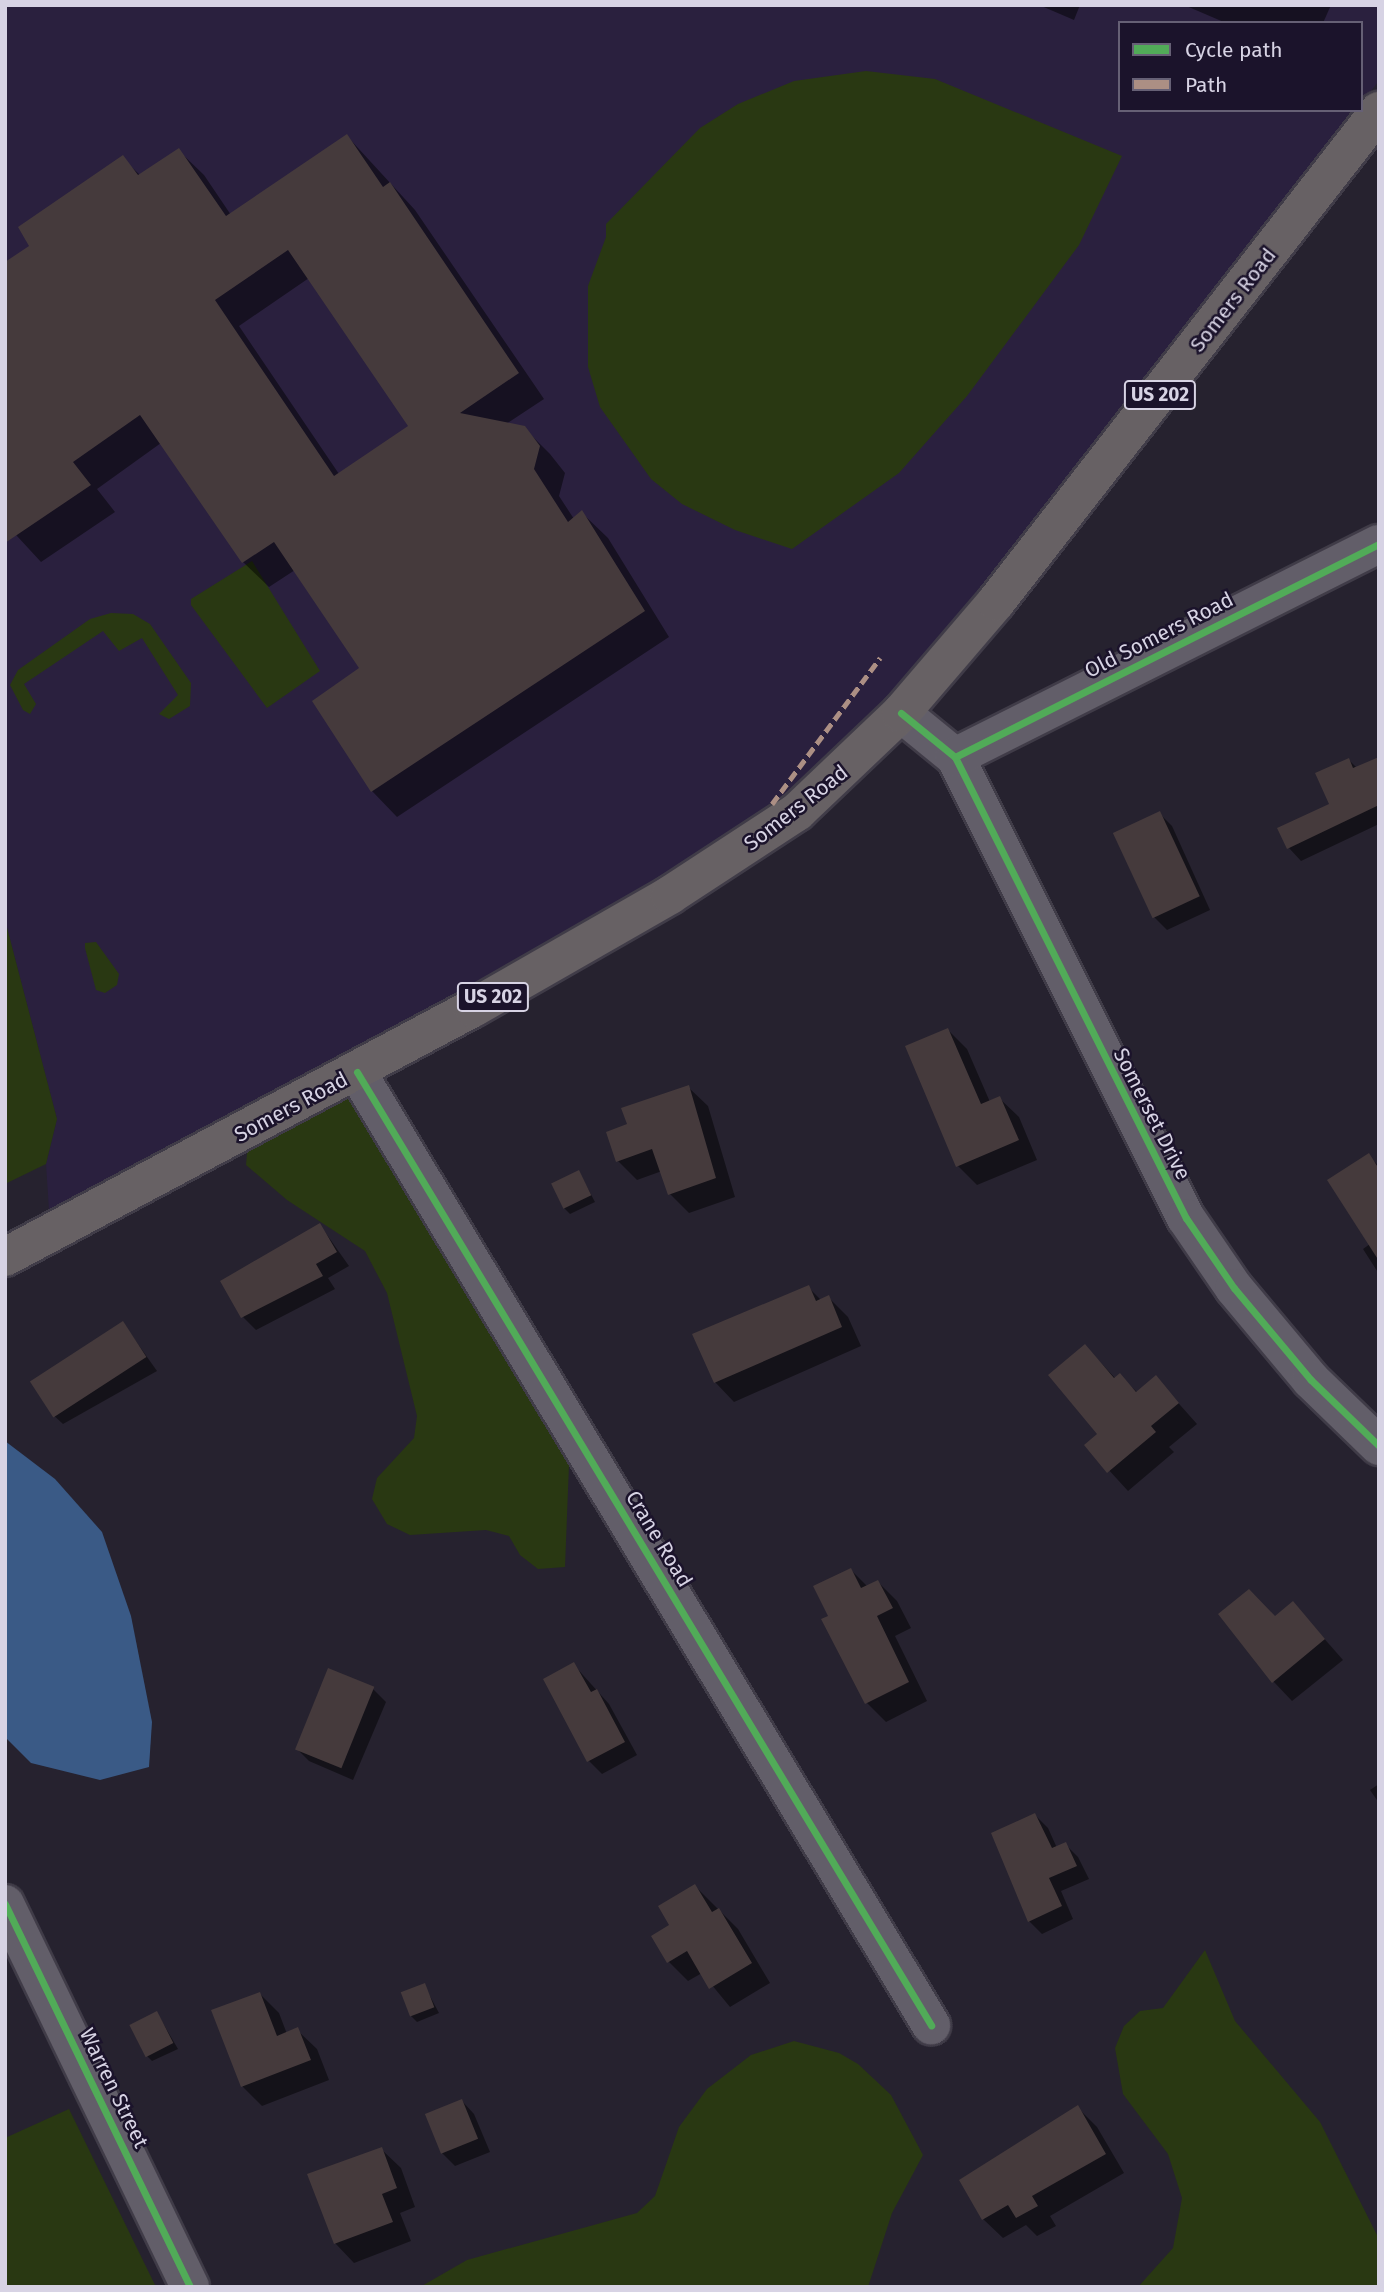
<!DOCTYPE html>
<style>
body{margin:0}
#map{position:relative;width:1384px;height:2292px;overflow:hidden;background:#26222f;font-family:"Fira Sans",sans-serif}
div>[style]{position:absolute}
.built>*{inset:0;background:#2a203e}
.green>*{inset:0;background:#293812}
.water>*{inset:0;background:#3a5a86}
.shadow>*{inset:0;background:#0007}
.building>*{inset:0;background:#453a3c;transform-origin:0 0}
.roads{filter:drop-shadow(2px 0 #403c48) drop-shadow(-2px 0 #403c48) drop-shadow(0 2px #403c48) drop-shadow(0 -2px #403c48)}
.minor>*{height:38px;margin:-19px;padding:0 19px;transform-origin:19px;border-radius:19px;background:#625e69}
.tertiary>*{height:38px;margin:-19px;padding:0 19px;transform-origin:19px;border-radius:19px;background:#625e69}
.primary>*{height:38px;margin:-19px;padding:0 19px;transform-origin:19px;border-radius:19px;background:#676164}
.quiet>*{height:5px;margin-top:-2.5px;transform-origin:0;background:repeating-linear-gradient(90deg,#ac8f84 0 10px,transparent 0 15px)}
.cycleway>*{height:7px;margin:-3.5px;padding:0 3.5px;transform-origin:3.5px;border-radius:3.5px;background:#51ab58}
span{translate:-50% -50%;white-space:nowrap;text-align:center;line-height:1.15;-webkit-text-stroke:5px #1b132b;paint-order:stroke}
.shield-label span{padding:2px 5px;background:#1b132b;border:2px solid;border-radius:5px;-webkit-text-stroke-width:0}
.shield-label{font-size:19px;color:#d7d3e4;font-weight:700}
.street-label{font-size:21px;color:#d7d3e4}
.frame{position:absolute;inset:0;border:7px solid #d7d3e4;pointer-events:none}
.legend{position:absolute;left:1118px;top:21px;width:245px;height:91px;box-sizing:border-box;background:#1b132b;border:2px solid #666075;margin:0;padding:9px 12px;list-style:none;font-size:21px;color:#d7d3e4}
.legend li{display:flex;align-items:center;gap:14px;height:35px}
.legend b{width:35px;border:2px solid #666075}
</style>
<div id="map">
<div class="built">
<i style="clip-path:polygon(5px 5px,1379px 5px,1379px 81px,1361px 103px,1361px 23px,1120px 23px,1120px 110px,1356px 110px,946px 632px,837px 759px,692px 862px,429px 1010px,49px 1210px,46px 1164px,57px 1119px,5px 920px)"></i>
</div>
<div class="green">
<i style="clip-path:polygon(866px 71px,935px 79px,1122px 156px,1079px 245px,967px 396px,899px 473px,792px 549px,735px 530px,682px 504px,651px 479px,600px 407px,588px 367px,588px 286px,606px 237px,606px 224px,700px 128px,738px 104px,794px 81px)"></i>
<i style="clip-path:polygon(252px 561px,320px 671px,267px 708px,191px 605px,191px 599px)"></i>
<i style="clip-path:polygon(111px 613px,133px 614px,150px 624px,191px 683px,190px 706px,169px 719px,159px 714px,178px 695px,142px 638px,119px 651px,103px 631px,24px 684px,36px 704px,30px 714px,23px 710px,10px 685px,18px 670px,90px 619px)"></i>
<i style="clip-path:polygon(5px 920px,57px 1119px,46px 1164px,5px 1184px)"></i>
<i style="clip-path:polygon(96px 942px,119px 974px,117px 985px,105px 993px,96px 990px,85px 948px,85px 943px)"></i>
<i style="clip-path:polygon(351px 1095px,569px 1465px,565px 1567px,538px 1569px,520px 1555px,509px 1536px,486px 1530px,410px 1535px,387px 1524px,372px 1499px,377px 1478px,414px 1438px,417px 1416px,387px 1293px,365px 1251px,287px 1200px,246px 1165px,248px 1142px)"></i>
<i style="clip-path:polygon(1205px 1950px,1235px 2021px,1320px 2122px,1379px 2239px,1379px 2287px,1138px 2287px,1173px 2248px,1182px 2198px,1168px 2154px,1123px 2094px,1115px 2048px,1124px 2026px,1140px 2011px,1163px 2008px)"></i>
<i style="clip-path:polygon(794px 2041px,839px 2053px,858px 2064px,891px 2095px,923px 2155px,892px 2213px,868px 2287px,420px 2287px,467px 2260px,637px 2213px,655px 2196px,679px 2127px,707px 2089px,751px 2055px)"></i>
<i style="clip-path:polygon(69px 2109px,156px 2287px,5px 2287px,5px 2138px)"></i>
</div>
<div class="water">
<i style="clip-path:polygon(5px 1441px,55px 1479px,102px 1532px,131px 1616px,152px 1722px,149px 1767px,100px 1780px,31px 1763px,5px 1737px)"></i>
</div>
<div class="shadow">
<i style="clip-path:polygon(1039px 5px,1080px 5px,1074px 20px)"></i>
<i style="clip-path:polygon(1184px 5px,1331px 5px,1323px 23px,1226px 23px)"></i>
<i style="clip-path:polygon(evenodd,347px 136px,415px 210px,544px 399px,506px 424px,524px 428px,550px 454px,565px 473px,559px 496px,574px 519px,582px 513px,608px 538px,669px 637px,397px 817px,372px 791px,362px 668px,295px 570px,269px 587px,243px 562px,161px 443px,97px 489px,115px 512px,41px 562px,5px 523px,31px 247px,122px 158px,140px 175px,178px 150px,204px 175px,231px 215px,347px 136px,309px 278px,410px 427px,339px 474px,239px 326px,309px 278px)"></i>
<i style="clip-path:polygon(1379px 759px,1379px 824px,1301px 861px,1289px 848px,1331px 805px,1349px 760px,1357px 768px)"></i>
<i style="clip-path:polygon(1159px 813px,1172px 826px,1210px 910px,1167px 930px,1154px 917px)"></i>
<i style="clip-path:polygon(948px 1030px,967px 1049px,990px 1102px,999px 1098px,1019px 1117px,1037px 1160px,977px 1185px,958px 1166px)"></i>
<i style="clip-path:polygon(688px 1087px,708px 1106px,735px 1197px,689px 1213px,670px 1194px,662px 1171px,637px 1180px,618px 1161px,630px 1125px)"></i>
<i style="clip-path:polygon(1368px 1156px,1379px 1166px,1379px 1274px,1363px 1249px,1370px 1244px)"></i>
<i style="clip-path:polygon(579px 1172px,595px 1202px,570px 1214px,564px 1208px)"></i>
<i style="clip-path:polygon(320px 1225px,349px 1266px,328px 1278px,335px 1289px,256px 1330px,243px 1317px)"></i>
<i style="clip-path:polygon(809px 1288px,822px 1301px,828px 1297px,848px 1317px,861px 1346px,734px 1402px,715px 1382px)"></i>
<i style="clip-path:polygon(123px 1323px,157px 1371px,63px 1424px,50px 1412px)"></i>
<i style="clip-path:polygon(1085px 1346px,1116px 1379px,1120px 1376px,1138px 1393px,1156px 1378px,1197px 1424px,1169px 1447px,1174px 1452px,1128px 1491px,1086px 1445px,1100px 1434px)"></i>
<i style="clip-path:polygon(851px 1570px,868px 1587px,878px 1582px,897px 1601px,911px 1628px,895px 1636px,927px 1701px,886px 1722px,866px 1702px,830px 1617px)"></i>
<i style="clip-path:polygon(1293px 1603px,1343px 1660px,1292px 1701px,1273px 1681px,1275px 1618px)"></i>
<i style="clip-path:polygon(574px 1665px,609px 1704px,637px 1755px,602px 1774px,589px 1761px)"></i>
<i style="clip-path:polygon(373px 1689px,386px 1702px,353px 1780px,309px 1761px,296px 1748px)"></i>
<i style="clip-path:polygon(1379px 1784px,1379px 1803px,1370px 1790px)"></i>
<i style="clip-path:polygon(1035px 1815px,1048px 1828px,1057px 1848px,1065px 1844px,1078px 1857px,1089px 1879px,1061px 1891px,1073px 1919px,1042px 1934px,1029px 1921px)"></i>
<i style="clip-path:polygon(695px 1886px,738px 1929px,770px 1983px,730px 2007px,702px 1973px,688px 1981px,668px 1961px,672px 1926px)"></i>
<i style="clip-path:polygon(424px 1985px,439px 2013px,417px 2022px,411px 2016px)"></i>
<i style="clip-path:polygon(260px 1994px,279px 2013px,287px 2034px,297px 2030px,317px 2049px,329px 2080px,262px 2106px,243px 2087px,214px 2011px)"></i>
<i style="clip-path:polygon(157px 2013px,178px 2049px,152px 2061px,146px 2055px)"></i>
<i style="clip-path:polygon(462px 2101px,474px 2114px,490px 2152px,455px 2166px,442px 2153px)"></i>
<i style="clip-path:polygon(1078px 2108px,1097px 2127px,1124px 2173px,1050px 2216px,1056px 2226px,1037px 2236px,1026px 2225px,1003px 2238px,983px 2219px)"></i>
<i style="clip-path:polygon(381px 2149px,401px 2168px,415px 2207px,400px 2213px,411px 2241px,354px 2263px,335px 2243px)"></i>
</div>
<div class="building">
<i style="clip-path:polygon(evenodd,347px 134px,383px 187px,390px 182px,519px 373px,460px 413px,525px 426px,540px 446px,534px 469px,568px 522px,582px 510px,645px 611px,371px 792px,312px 701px,359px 668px,274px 542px,242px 563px,140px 415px,73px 462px,91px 485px,5px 543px,5px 262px,29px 246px,18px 227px,123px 155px,138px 175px,179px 148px,226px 216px,347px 134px,288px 250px,408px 426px,334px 476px,215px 300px,288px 250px)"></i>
<i style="clip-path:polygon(1379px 757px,1379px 805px,1287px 849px,1277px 828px,1329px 804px,1315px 773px,1349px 758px,1353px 768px)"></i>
<i style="left:1160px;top:811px;width:94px;height:52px;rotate:65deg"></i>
<i style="clip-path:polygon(948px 1028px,981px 1104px,1000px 1096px,1019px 1140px,956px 1167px,905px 1046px)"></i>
<i style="clip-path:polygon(689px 1085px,716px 1178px,668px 1195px,652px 1149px,616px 1162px,606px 1132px,627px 1124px,621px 1108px)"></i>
<i style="clip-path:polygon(1369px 1153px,1379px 1169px,1379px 1261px,1327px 1180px)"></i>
<i style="left:579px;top:1170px;width:28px;height:31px;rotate:64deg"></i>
<i style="clip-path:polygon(320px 1223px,337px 1252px,316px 1264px,323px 1276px,241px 1318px,220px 1281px)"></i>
<i style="clip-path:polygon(809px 1285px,816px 1301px,829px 1295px,842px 1327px,714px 1383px,692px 1334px)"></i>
<i style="left:123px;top:1321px;width:43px;height:111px;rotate:57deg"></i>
<i style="clip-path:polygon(1085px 1344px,1114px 1378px,1120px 1373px,1136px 1392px,1156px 1375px,1179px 1403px,1151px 1426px,1156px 1432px,1107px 1473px,1084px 1445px,1097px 1434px,1048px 1375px)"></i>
<i style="clip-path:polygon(851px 1568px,861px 1588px,878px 1580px,893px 1608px,877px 1616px,909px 1682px,865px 1704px,821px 1619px,828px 1616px,813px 1586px)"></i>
<i style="clip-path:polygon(1249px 1589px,1275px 1616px,1293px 1601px,1325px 1639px,1272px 1683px,1218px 1614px)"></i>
<i style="clip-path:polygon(574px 1662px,591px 1692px,597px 1689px,625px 1742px,587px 1762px,543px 1679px)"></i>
<i style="left:328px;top:1668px;width:50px;height:88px;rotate:22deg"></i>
<i style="clip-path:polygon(1035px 1813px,1052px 1848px,1066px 1842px,1077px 1866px,1049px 1878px,1062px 1906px,1028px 1922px,991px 1833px)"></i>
<i style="clip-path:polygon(695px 1884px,712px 1912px,719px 1908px,752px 1963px,709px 1989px,687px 1951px,667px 1963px,651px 1936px,669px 1925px,658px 1906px)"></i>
<i style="left:425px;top:1983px;width:26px;height:26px;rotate:69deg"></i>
<i style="clip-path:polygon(260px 1992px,277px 2036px,298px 2027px,311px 2060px,241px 2087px,211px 2010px)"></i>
<i style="left:157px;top:2011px;width:36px;height:31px;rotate:63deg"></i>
<i style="left:462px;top:2099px;width:43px;height:40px;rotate:68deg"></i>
<i style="clip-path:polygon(1078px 2105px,1106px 2154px,1032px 2196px,1038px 2206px,1016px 2218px,1008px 2205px,982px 2220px,959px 2180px)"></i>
<i style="clip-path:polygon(382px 2147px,397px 2188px,382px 2194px,393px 2222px,334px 2244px,307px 2174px)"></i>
</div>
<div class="roads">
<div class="minor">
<i style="left:901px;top:713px;width:70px;rotate:39.2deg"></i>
<i style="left:955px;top:757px;width:516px;rotate:63.39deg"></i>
<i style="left:1186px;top:1218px;width:85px;rotate:55.6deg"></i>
<i style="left:1234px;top:1288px;width:120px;rotate:50.1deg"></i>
<i style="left:1311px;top:1380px;width:95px;rotate:44.1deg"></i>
<i style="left:955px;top:757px;width:474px;rotate:-26.7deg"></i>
<i style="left:357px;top:1072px;width:1113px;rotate:58.94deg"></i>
</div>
<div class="tertiary">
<i style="left:5px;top:1904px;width:425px;rotate:64.2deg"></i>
</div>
<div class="primary">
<i style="left:5px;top:1257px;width:530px;rotate:-28.02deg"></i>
<i style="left:473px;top:1008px;width:227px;rotate:-29.8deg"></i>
<i style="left:670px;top:895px;width:152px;rotate:-33.2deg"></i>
<i style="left:797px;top:812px;width:144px;rotate:-43.6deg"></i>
<i style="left:901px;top:713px;width:146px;rotate:-49.4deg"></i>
<i style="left:996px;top:602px;width:623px;rotate:-52.04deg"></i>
</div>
</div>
<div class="quiet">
<i style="left:772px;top:804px;width:182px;rotate:-53.5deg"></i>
</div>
<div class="cycleway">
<i style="left:901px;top:713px;width:70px;rotate:39.2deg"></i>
<i style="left:955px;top:757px;width:516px;rotate:63.39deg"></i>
<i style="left:1186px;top:1218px;width:85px;rotate:55.6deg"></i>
<i style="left:1234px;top:1288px;width:120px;rotate:50.1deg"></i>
<i style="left:1311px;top:1380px;width:95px;rotate:44.1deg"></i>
<i style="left:955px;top:757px;width:474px;rotate:-26.7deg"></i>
<i style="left:357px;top:1072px;width:1113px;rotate:58.94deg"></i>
<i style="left:5px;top:1904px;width:425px;rotate:64.2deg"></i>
</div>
<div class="shield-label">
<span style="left:1160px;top:395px">US 202</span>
<span style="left:493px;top:997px">US 202</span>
</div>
<div class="street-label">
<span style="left:1233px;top:300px;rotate:-52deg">Somers Road</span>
<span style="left:1159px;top:635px;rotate:-27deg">Old Somers Road</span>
<span style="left:796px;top:808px;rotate:-38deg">Somers Road</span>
<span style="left:291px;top:1107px;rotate:-28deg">Somers Road</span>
<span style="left:1152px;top:1114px;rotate:63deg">Somerset Drive</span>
<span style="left:659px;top:1539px;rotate:59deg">Crane Road</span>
<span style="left:114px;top:2088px;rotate:64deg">Warren Street</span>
</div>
<div class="frame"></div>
<ul class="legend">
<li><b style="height:9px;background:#51ab58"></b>Cycle path</li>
<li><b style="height:9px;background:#ac8f84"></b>Path</li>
</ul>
</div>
